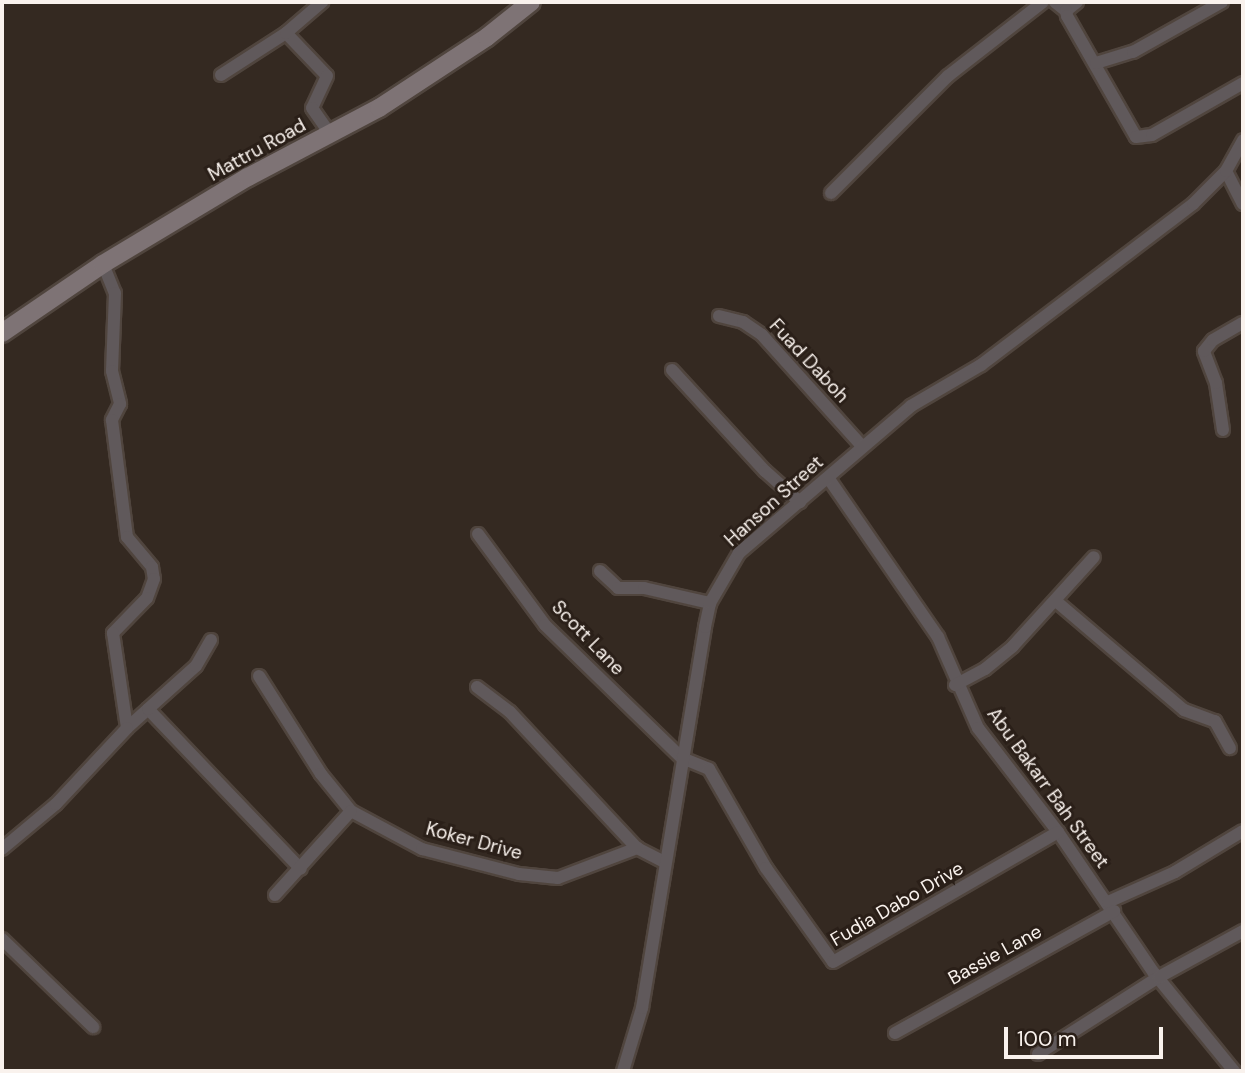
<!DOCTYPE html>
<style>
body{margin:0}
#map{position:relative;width:1245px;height:1073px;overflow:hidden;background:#342921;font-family:"DM Sans",sans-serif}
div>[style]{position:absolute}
.roads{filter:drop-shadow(2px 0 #50453e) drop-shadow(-2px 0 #50453e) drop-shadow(0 2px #50453e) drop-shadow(0 -2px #50453e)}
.street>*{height:12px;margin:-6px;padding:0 6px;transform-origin:6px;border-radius:6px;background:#60595b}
.secondary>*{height:18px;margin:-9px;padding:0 9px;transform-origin:9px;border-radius:9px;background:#7e7375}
span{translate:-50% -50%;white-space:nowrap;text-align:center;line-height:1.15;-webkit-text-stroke:6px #2a1f18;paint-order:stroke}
.street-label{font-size:19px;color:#f9f2ed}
.frame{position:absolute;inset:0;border:4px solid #f9f2ed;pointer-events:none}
.scale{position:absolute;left:1004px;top:1027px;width:159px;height:32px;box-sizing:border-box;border:4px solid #f9f2ed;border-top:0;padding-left:9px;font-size:21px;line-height:24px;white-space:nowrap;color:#f9f2ed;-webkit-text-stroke:5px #2a1f18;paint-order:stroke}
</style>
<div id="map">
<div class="roads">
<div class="street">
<i style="left:1055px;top:2px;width:14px;rotate:39deg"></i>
<i style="left:1077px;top:2px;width:14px;rotate:141deg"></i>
<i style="left:1066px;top:11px;width:5px;rotate:79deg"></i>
<i style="left:1067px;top:16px;width:139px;rotate:60.3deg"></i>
<i style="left:1136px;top:137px;width:16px;rotate:-7deg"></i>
<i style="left:1152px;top:135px;width:105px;rotate:-29.7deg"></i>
<i style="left:286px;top:33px;width:59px;rotate:46.4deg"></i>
<i style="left:327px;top:76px;width:35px;rotate:115deg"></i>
<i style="left:312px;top:108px;width:32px;rotate:55deg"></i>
<i style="left:1096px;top:63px;width:39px;rotate:-17deg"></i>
<i style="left:1133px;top:52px;width:102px;rotate:-29.3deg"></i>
<i style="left:221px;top:75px;width:77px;rotate:-32.9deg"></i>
<i style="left:286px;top:33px;width:48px;rotate:-40.7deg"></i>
<i style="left:1226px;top:171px;width:37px;rotate:63deg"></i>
<i style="left:831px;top:193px;width:165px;rotate:-45deg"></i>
<i style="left:948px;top:76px;width:120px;rotate:-37.9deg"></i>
<i style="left:103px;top:264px;width:31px;rotate:68deg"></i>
<i style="left:115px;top:293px;width:78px;rotate:92.2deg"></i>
<i style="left:112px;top:371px;width:34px;rotate:76deg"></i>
<i style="left:120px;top:404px;width:18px;rotate:117deg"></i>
<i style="left:112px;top:420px;width:118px;rotate:82.7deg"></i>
<i style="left:127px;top:537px;width:39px;rotate:50deg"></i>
<i style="left:152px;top:567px;width:12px;rotate:81deg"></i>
<i style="left:154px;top:579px;width:20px;rotate:110deg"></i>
<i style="left:147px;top:598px;width:49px;rotate:134.2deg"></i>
<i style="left:113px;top:633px;width:96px;rotate:81.6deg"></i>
<i style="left:127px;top:728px;width:28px;rotate:-42deg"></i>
<i style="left:148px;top:709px;width:221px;rotate:46.3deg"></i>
<i style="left:719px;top:316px;width:25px;rotate:14deg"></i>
<i style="left:743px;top:322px;width:23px;rotate:34deg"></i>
<i style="left:762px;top:335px;width:149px;rotate:48deg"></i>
<i style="left:672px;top:370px;width:137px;rotate:47.4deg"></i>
<i style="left:765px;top:471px;width:47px;rotate:41.5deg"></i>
<i style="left:1223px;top:430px;width:48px;rotate:-98.5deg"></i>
<i style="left:1216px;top:383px;width:34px;rotate:-111deg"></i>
<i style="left:1204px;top:351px;width:14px;rotate:-51deg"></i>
<i style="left:1213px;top:340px;width:34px;rotate:-30deg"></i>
<i style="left:829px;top:479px;width:192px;rotate:55.4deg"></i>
<i style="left:938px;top:637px;width:99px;rotate:66.3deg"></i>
<i style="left:978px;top:728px;width:131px;rotate:52.4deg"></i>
<i style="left:1058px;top:832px;width:171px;rotate:55.8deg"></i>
<i style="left:1154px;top:973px;width:127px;rotate:50.8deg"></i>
<i style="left:478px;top:534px;width:113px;rotate:53.6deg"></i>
<i style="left:545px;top:625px;width:191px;rotate:44.2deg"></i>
<i style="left:682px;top:758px;width:29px;rotate:22deg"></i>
<i style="left:709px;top:769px;width:114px;rotate:60.1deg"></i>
<i style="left:766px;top:868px;width:115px;rotate:54.5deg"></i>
<i style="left:833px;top:962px;width:260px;rotate:-30deg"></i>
<i style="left:600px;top:571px;width:25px;rotate:43deg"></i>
<i style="left:618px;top:588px;width:26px"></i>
<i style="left:644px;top:588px;width:68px;rotate:12.8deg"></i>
<i style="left:1057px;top:602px;width:167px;rotate:40.4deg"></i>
<i style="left:1184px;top:710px;width:33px;rotate:20deg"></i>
<i style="left:1215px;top:721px;width:31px;rotate:61deg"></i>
<i style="left:259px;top:676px;width:116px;rotate:57.7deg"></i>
<i style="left:321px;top:774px;width:48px;rotate:51deg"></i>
<i style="left:351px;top:811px;width:81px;rotate:28.2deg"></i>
<i style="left:422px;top:849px;width:100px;rotate:14.5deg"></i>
<i style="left:519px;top:874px;width:39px;rotate:6deg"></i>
<i style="left:558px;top:878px;width:85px;rotate:-20.8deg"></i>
<i style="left:637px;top:848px;width:31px;rotate:27deg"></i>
<i style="left:955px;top:685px;width:34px;rotate:-28deg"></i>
<i style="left:985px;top:669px;width:36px;rotate:-39deg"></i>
<i style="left:1013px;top:646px;width:120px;rotate:-47.7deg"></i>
<i style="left:477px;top:687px;width:41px;rotate:37.1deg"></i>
<i style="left:510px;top:712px;width:186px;rotate:47deg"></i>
<i style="left:148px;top:709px;width:64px;rotate:-41.9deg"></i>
<i style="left:196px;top:666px;width:30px;rotate:-60deg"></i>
<i style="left:2px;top:849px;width:70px;rotate:-39.8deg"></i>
<i style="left:56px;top:804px;width:104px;rotate:-46.9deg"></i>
<i style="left:275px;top:895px;width:113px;rotate:-47.9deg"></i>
<i style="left:1108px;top:902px;width:73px;rotate:-24.1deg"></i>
<i style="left:1175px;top:872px;width:79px;rotate:-31.1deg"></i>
<i style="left:2px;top:939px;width:127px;rotate:44deg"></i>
<i style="left:895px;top:1033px;width:251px;rotate:-29.1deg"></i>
<i style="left:1038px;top:1054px;width:143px;rotate:-32.5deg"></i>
<i style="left:1159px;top:977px;width:96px;rotate:-28.7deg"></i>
<i style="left:623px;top:1071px;width:66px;rotate:-73.2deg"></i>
<i style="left:642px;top:1008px;width:386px;rotate:-80.6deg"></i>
<i style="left:705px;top:627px;width:25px;rotate:-78deg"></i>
<i style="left:710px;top:603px;width:58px;rotate:-59.9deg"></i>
<i style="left:739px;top:553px;width:226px;rotate:-40.5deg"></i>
<i style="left:911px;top:406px;width:81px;rotate:-30.4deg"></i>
<i style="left:981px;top:365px;width:266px;rotate:-37.2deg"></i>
<i style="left:1193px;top:204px;width:47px;rotate:-45deg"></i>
<i style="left:1226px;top:171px;width:35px;rotate:-61deg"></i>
</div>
<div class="secondary">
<i style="left:2px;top:333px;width:122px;rotate:-34.3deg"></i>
<i style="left:103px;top:264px;width:169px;rotate:-31deg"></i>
<i style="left:248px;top:177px;width:148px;rotate:-27.8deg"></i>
<i style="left:379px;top:108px;width:129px;rotate:-33.3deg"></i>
<i style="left:487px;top:37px;width:56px;rotate:-38.5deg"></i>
</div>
</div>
<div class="street-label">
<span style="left:257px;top:150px;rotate:-29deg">Mattru Road</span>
<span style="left:809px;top:361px;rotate:47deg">Fuad Daboh</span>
<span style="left:774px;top:501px;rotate:-42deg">Hanson Street</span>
<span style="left:588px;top:638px;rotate:46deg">Scott Lane</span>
<span style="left:1048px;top:788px;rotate:54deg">Abu Bakarr Bah Street</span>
<span style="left:474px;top:841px;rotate:15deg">Koker Drive</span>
<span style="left:897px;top:904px;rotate:-30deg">Fudia Dabo Drive</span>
<span style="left:995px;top:955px;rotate:-29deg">Bassie Lane</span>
</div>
<div class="frame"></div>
<div class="scale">100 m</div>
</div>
